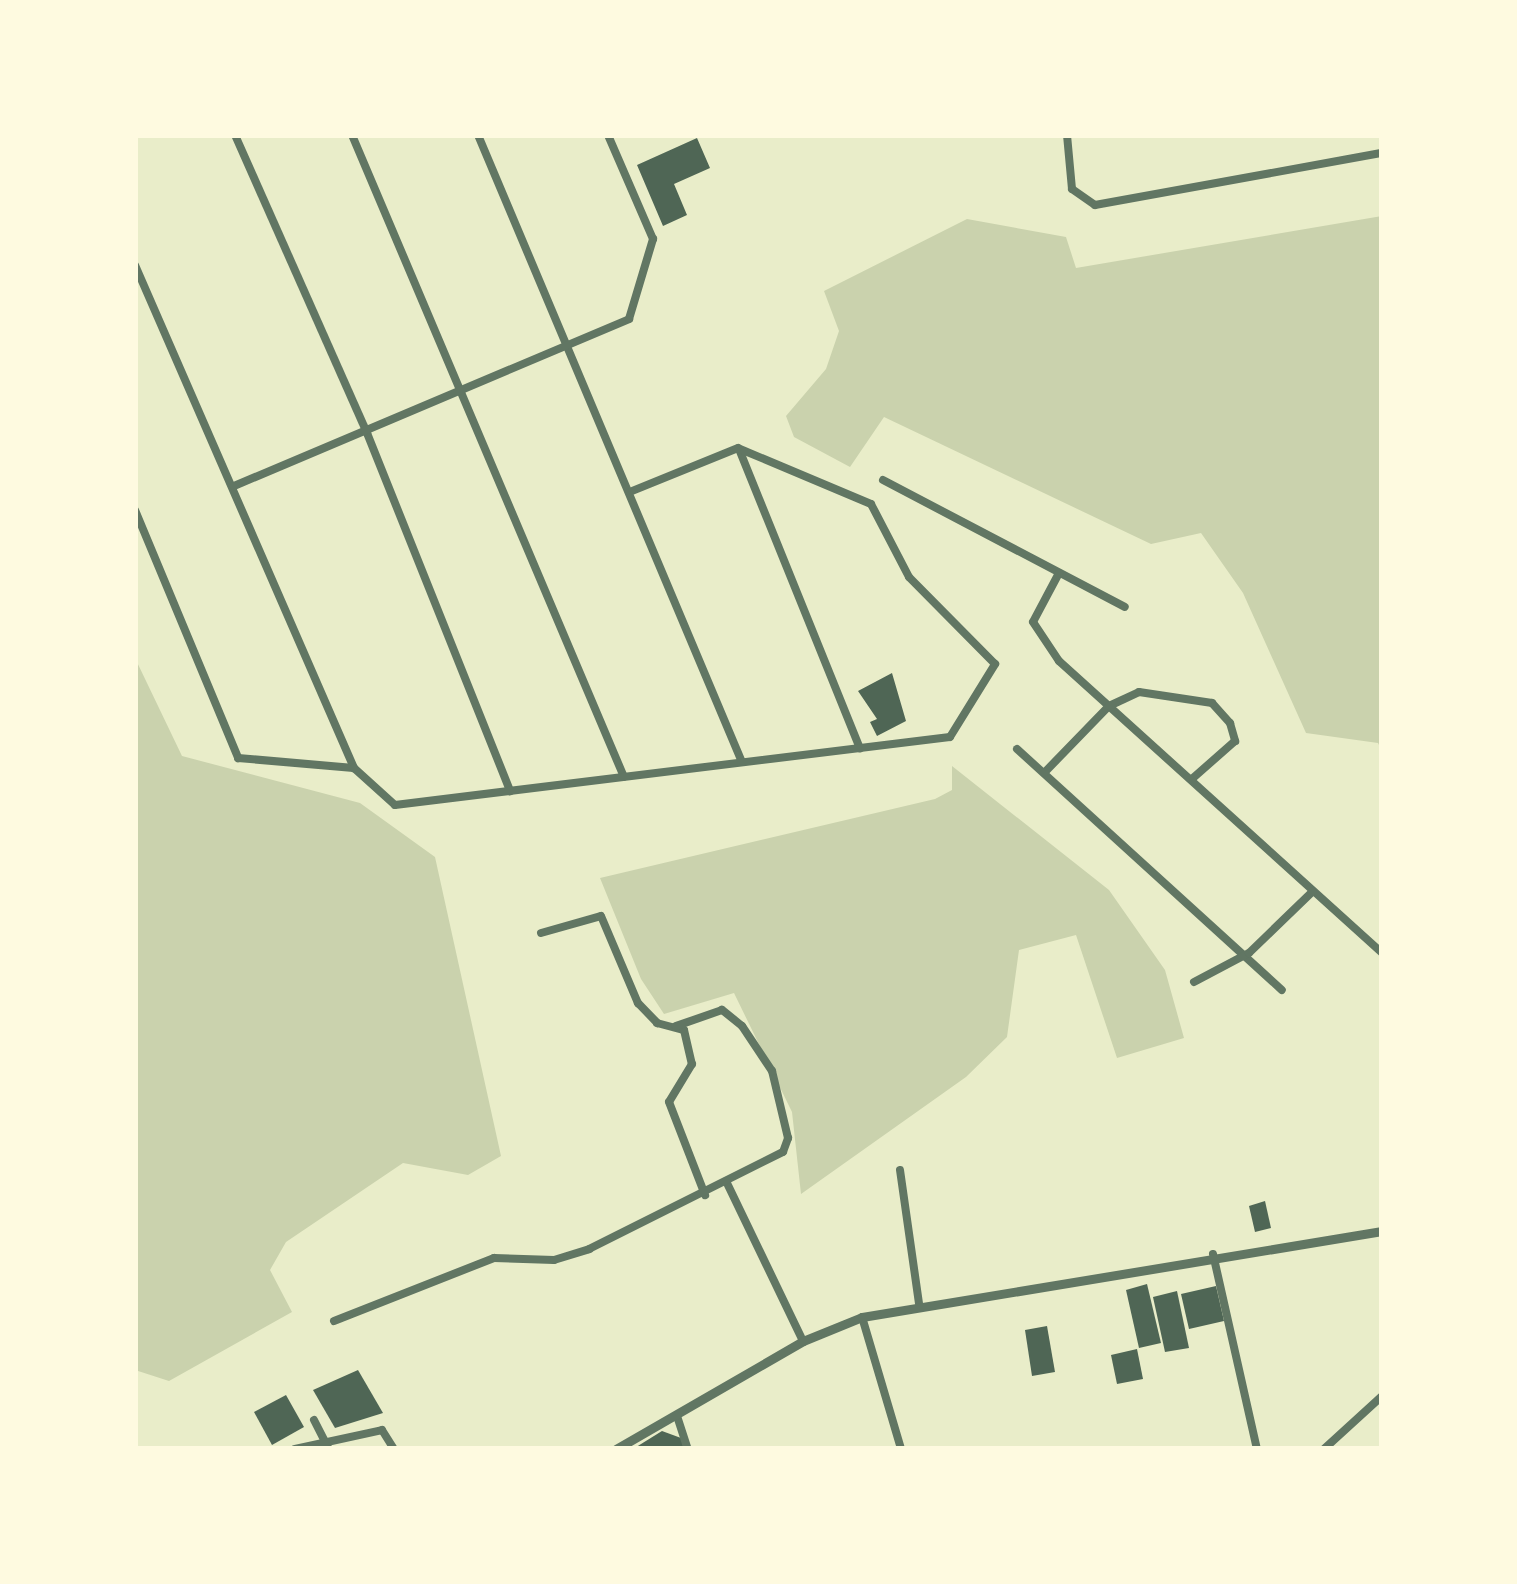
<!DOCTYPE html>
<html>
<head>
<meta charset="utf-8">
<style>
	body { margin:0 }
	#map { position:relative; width:1517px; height:1584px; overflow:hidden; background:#e9edc9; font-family:"Asap Condensed",sans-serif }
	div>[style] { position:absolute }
	.green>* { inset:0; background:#cad2ad }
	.building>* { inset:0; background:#4f6655 }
	.minor>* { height:8px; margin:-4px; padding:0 4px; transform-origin:4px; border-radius:4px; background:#617663 }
	.tertiary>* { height:9px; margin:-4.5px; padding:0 4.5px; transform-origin:4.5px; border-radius:4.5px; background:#617663 }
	span { translate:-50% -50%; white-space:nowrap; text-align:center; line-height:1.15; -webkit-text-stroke:12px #fefae0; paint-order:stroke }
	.frame { position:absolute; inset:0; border:138px solid #fefae0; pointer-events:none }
</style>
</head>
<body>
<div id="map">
	<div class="green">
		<i style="clip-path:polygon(1382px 216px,1382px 751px,1378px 743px,1306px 733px,1243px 593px,1201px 533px,1151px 544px,884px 417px,850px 467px,794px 437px,786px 416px,826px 369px,839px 331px,824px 291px,967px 219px,1066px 237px,1076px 268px)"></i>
		<i style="clip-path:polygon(135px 658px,182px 756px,360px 803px,435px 857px,501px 1156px,468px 1175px,403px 1163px,286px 1242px,270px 1270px,292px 1312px,169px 1381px,135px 1370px)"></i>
		<i style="clip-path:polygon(952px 766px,1109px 890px,1165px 970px,1184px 1038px,1117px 1058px,1076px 935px,1019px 950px,1007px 1037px,966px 1077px,801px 1194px,792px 1112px,734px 993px,664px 1014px,641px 979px,600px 878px,935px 799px,952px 790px)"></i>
	</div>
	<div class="building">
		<i style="clip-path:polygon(697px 138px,710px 168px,674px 184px,687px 215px,663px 226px,637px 165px)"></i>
		<i style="clip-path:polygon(892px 673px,906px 721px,877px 736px,870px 722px,877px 719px,858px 691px)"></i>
		<i style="clip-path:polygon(1265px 1201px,1271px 1228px,1255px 1232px,1249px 1206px)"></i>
		<i style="clip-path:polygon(1147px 1284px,1161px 1343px,1139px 1348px,1126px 1290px)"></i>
		<i style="clip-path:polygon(1216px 1286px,1224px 1321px,1189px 1329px,1181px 1294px)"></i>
		<i style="clip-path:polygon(1177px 1291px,1189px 1348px,1165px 1352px,1153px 1297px)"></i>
		<i style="clip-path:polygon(1047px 1326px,1055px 1372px,1032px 1376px,1025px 1330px)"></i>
		<i style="clip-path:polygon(1137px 1349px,1143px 1379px,1117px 1384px,1111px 1355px)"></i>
		<i style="clip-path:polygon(358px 1370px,383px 1413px,335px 1428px,313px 1390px)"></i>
		<i style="clip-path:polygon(286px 1395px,304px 1427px,272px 1445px,254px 1412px)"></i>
		<i style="clip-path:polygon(662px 1431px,681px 1438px,684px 1449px,633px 1449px)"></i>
	</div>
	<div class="minor">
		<i style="left:235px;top:135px;width:326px;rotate:66.1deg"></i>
		<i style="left:367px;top:433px;width:386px;rotate:68.2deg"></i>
		<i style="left:352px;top:135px;width:697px;rotate:67.04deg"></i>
		<i style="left:478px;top:135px;width:680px;rotate:67.17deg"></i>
		<i style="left:1067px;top:135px;width:54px;rotate:84.7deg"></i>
		<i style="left:1072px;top:189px;width:28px;rotate:35deg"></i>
		<i style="left:1095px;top:205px;width:292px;rotate:-10.3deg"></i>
		<i style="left:135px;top:265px;width:549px;rotate:66.47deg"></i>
		<i style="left:739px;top:449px;width:323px;rotate:68deg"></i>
		<i style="left:883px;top:480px;width:273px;rotate:27.7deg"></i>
		<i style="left:234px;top:486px;width:429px;rotate:-22.9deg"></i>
		<i style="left:629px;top:319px;width:84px;rotate:-73.3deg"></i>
		<i style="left:653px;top:239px;width:113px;rotate:-113.4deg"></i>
		<i style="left:135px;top:510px;width:269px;rotate:67.4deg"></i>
		<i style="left:238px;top:758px;width:116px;rotate:4.9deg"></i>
		<i style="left:354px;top:768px;width:55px;rotate:42.1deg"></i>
		<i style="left:395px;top:805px;width:559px;rotate:-6.99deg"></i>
		<i style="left:950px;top:737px;width:86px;rotate:-58.3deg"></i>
		<i style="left:995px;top:664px;width:122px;rotate:-134.7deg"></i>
		<i style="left:909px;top:577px;width:82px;rotate:-117.5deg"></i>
		<i style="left:871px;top:504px;width:144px;rotate:-157.2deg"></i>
		<i style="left:738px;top:448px;width:114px;rotate:157.9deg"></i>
		<i style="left:1059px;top:573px;width:55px;rotate:118deg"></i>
		<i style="left:1033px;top:622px;width:47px;rotate:56.3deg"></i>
		<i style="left:1059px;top:661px;width:435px;rotate:42.1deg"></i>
		<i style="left:1017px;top:749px;width:358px;rotate:42.3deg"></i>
		<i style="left:1044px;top:773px;width:93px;rotate:-45.9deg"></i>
		<i style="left:1109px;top:706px;width:33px;rotate:-25deg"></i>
		<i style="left:1139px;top:692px;width:74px;rotate:8.6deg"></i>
		<i style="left:1212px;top:703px;width:27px;rotate:48deg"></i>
		<i style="left:1230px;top:723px;width:19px;rotate:74deg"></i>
		<i style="left:1235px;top:741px;width:56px;rotate:138.6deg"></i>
		<i style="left:541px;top:933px;width:62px;rotate:-15.8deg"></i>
		<i style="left:601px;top:916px;width:95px;rotate:67deg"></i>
		<i style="left:638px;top:1003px;width:28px;rotate:46deg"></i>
		<i style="left:657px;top:1023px;width:28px;rotate:15deg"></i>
		<i style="left:684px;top:1030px;width:35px;rotate:77deg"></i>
		<i style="left:692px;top:1064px;width:44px;rotate:121.2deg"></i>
		<i style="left:669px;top:1102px;width:100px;rotate:68.8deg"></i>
		<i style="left:1194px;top:982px;width:62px;rotate:-27.8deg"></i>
		<i style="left:1249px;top:953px;width:88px;rotate:-44.1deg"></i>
		<i style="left:900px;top:1170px;width:135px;rotate:81.9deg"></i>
		<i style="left:726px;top:1181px;width:178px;rotate:64.3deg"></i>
		<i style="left:1213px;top:1254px;width:200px;rotate:77.3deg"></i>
		<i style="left:862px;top:1317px;width:138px;rotate:73.5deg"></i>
		<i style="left:334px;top:1321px;width:172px;rotate:-21.5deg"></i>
		<i style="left:494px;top:1258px;width:60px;rotate:1.9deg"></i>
		<i style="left:554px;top:1260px;width:37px;rotate:-17deg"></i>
		<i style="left:589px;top:1249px;width:217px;rotate:-26.6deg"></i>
		<i style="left:783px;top:1152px;width:15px;rotate:-70deg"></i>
		<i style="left:788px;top:1138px;width:69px;rotate:-103.4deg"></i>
		<i style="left:772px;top:1071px;width:54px;rotate:-123.7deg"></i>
		<i style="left:742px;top:1026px;width:26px;rotate:-141deg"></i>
		<i style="left:722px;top:1010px;width:49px;rotate:160.8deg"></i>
		<i style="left:677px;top:1416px;width:35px;rotate:72deg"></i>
		<i style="left:314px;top:1420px;width:33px;rotate:63deg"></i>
		<i style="left:295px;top:1449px;width:89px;rotate:-12.3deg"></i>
		<i style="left:382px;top:1430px;width:22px;rotate:58deg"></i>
		<i style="left:1324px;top:1449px;width:79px;rotate:-42.4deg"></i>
	</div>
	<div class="tertiary">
		<i style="left:616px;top:1449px;width:216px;rotate:-30deg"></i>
		<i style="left:803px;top:1341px;width:64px;rotate:-22.1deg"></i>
		<i style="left:862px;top:1317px;width:527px;rotate:-9.39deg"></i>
	</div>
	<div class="frame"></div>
</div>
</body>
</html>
